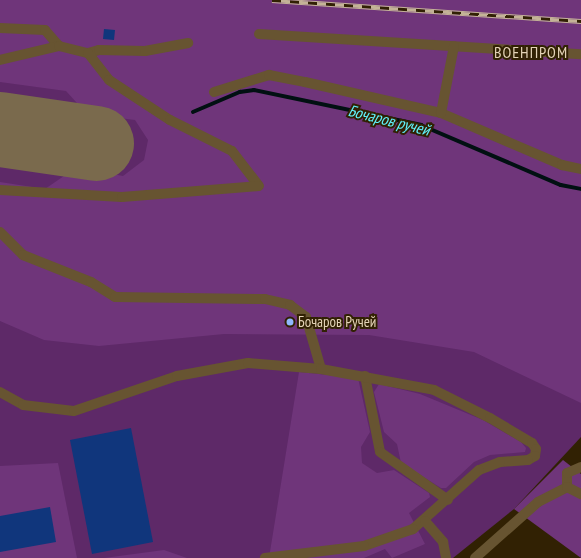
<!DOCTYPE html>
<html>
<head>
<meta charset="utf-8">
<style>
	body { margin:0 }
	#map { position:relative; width:581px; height:558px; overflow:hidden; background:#312103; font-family:"PT Sans Narrow",sans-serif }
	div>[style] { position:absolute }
	.green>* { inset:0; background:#5e2968 }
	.forest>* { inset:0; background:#6f357a }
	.stream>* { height:3.5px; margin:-1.75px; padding:0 1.75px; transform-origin:1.75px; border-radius:1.75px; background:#011012 }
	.runway>* { height:75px; margin:-37.5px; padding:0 37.5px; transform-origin:37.5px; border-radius:37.5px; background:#7a6a4d }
	.building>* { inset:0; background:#10367c }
	.minor>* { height:10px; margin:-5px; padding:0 5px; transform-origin:5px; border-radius:5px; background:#675431 }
	.rail>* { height:4.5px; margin-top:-2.25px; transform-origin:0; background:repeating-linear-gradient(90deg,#312103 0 9px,#c4b397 0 18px); box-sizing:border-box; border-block:1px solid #c4b397 }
	.dots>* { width:11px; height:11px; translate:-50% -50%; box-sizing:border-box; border:2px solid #312103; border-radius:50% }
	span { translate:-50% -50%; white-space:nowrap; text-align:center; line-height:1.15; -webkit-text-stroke:4px #312103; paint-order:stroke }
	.poi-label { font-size:15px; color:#e4d3b7 }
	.left { translate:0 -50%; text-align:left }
	.neighbourhood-label { font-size:16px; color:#e4d3b7; letter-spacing:1px }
	.water-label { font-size:16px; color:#60f3fd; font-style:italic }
</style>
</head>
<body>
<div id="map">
	<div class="green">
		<i style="clip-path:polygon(0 19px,581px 206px,581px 437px,514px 509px,453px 558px,0 558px)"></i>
	</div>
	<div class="forest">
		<i style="clip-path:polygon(0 0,581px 0,581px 403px,474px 352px,369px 335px,224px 334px,99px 346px,44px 340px,0 321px,0 182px,45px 189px,77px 167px,123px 176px,144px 160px,148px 140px,135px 120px,87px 114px,66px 91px,0 82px)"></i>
		<i style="clip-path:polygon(299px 372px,358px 378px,370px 432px,361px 447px,362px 463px,377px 473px,394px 470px,429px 493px,430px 497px,409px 513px,425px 544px,392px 558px,385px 549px,364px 558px,269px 558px)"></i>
		<i style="clip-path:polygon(379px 384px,420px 394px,483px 420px,521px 442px,526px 448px,525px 452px,490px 455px,474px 462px,446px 488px,441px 488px,401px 463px,397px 444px,384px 432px,374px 392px)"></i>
		<i style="clip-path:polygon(563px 460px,581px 474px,581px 558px,514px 509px)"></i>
		<i style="clip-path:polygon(58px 463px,77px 558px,0 558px,0 466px)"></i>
		<i style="clip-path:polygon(164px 550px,187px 558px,104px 558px)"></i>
	</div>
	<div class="stream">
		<i style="left:193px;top:112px;width:51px;rotate:-23.1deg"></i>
		<i style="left:240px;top:92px;width:14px;rotate:-8deg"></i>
		<i style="left:254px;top:90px;width:171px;rotate:11.8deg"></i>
		<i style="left:421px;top:125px;width:152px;rotate:23.2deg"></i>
		<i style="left:561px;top:185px;width:20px;rotate:11deg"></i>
	</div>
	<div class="runway">
		<i style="left:0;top:129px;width:97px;rotate:8.3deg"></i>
	</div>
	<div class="building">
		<i style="clip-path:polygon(104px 29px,115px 30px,114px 40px,103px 39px)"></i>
		<i style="clip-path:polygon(131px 428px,153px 542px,92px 554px,70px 440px)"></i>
		<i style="clip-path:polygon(50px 507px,56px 542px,0 552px,0 516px)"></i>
	</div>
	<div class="minor">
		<i style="left:0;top:28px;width:45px;rotate:2.5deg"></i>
		<i style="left:45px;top:30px;width:21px;rotate:49deg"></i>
		<i style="left:259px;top:34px;width:323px;rotate:3.6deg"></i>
		<i style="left:88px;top:53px;width:11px;rotate:-15deg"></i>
		<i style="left:99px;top:50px;width:46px;rotate:1.2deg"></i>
		<i style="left:145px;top:51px;width:44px;rotate:-10.5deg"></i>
		<i style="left:0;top:60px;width:61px;rotate:-13.3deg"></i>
		<i style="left:59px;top:46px;width:30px;rotate:14deg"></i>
		<i style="left:88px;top:53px;width:34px;rotate:52deg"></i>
		<i style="left:109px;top:80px;width:73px;rotate:33.3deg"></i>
		<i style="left:170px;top:120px;width:69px;rotate:26.6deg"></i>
		<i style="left:232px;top:151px;width:44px;rotate:52.4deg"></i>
		<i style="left:214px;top:92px;width:58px;rotate:-17.2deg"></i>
		<i style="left:269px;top:75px;width:37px;rotate:11deg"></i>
		<i style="left:305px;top:82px;width:139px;rotate:12.8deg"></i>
		<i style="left:441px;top:113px;width:132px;rotate:23.3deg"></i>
		<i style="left:562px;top:165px;width:19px;rotate:12deg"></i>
		<i style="left:441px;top:113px;width:68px;rotate:-79deg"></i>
		<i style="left:0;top:190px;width:122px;rotate:3.3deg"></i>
		<i style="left:122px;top:197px;width:137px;rotate:-4.6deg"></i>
		<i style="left:0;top:232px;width:33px;rotate:45deg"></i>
		<i style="left:23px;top:255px;width:73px;rotate:21.7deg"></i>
		<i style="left:91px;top:282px;width:28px;rotate:32deg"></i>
		<i style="left:115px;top:297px;width:150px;rotate:0.8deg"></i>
		<i style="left:265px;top:299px;width:26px;rotate:13deg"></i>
		<i style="left:290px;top:305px;width:20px;rotate:37deg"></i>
		<i style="left:306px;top:317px;width:54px;rotate:73.9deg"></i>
		<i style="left:365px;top:376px;width:77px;rotate:78.8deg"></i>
		<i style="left:380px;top:452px;width:83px;rotate:35.2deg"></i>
		<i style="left:0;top:392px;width:26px;rotate:29deg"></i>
		<i style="left:23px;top:405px;width:51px;rotate:6.7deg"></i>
		<i style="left:74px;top:411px;width:109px;rotate:-18.8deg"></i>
		<i style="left:177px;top:376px;width:72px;rotate:-10.4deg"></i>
		<i style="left:248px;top:363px;width:73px;rotate:4.7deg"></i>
		<i style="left:321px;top:369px;width:115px;rotate:10.5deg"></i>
		<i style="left:434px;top:390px;width:63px;rotate:26.6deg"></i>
		<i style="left:490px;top:418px;width:49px;rotate:30.8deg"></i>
		<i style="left:532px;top:443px;width:7px;rotate:56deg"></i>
		<i style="left:536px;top:449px;width:7px;rotate:98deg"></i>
		<i style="left:535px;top:456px;width:8px;rotate:150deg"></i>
		<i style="left:528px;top:460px;width:28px;rotate:176deg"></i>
		<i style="left:500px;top:462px;width:22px;rotate:159deg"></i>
		<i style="left:479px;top:470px;width:89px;rotate:138.2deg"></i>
		<i style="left:413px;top:529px;width:52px;rotate:160.9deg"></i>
		<i style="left:364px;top:546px;width:100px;rotate:173.1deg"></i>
		<i style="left:567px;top:487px;width:14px;rotate:-90deg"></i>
		<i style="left:567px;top:473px;width:15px;rotate:-23deg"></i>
		<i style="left:425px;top:521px;width:28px;rotate:49deg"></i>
		<i style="left:443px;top:542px;width:16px;rotate:79deg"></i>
		<i style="left:475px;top:558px;width:84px;rotate:-41.6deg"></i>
		<i style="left:538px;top:502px;width:33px;rotate:-27deg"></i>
		<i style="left:567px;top:487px;width:16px;rotate:27deg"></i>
	</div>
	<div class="rail">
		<i style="left:272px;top:0;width:310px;rotate:3.9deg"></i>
	</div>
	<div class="dots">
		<i style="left:290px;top:322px;background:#90b8fd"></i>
	</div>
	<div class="poi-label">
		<span class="left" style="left:298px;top:322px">Бочаров Ручей</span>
	</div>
	<div class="neighbourhood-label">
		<span style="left:531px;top:52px">ВОЕНПРОМ</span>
	</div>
	<div class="water-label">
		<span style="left:389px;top:120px;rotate:14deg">Бочаров ручей</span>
	</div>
</div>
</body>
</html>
